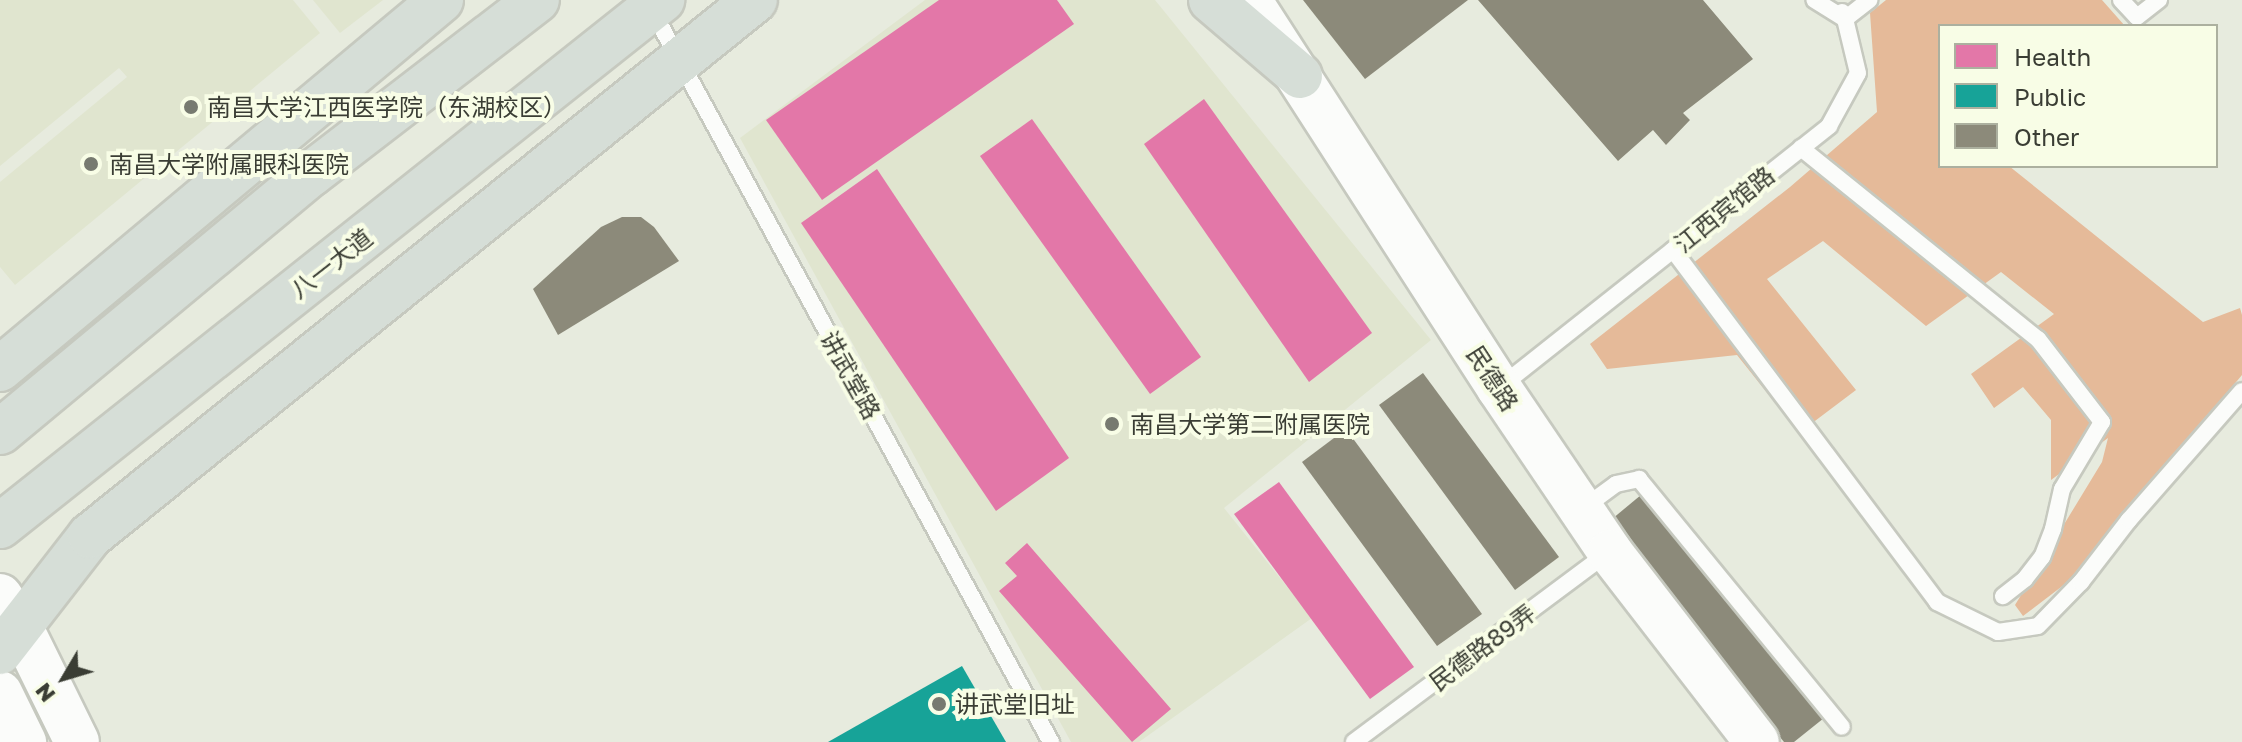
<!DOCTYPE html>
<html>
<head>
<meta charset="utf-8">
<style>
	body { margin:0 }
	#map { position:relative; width:2242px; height:742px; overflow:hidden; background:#e7ebde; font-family:"Golos Text","Noto Sans SC",sans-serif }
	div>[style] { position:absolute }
	.built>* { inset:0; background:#e0e5cf }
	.forest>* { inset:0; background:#e5ba99 }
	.health>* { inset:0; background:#e377a8 }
	.public>* { inset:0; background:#17a398 }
	.building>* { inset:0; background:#8c8a7a }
	.roads { filter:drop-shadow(2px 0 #c6c9bf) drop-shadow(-2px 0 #c6c9bf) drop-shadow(0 2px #c6c9bf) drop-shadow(0 -2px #c6c9bf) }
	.service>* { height:16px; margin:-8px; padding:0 8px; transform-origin:8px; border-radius:8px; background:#fbfcfa }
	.secondary>* { height:44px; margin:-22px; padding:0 22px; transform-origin:22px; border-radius:22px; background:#fbfcfa }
	.trunk>* { height:44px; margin:-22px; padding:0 22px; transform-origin:22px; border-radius:22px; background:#d6ded7 }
	.dots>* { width:22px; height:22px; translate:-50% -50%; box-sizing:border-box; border:4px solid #f8fde6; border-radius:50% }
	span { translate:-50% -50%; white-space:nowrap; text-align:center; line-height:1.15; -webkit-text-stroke:8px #f8fde6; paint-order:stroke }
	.poi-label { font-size:24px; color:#3a3d34 }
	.left { translate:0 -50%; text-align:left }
	.street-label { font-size:24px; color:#3a3d34 }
	.legend { position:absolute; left:1938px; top:24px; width:280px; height:144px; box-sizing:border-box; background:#f8fde6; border:2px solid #acb09f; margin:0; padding:10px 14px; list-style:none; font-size:24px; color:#3a3d34 }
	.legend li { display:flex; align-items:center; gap:16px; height:40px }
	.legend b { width:40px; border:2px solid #acb09f }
	.north { position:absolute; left:24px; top:638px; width:80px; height:80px; -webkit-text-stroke:6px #f8fde6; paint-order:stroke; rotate:232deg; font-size:22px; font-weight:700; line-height:32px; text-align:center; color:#3a3d34 }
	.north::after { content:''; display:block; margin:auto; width:28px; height:36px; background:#3a3d34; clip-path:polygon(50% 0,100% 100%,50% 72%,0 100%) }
</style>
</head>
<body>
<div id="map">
	<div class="built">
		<i style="clip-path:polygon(0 0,293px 0,320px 33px,15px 285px,0 267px,0 182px,127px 77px,119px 68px,0 166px)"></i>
		<i style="clip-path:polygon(313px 0,383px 0,340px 33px)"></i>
		<i style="clip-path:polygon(925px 0,1155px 0,1431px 340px,1224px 508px,1312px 618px,1139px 742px,1071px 742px,740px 138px)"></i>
	</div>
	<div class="forest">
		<i style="clip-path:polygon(1886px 0,2102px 0,2125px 26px,1940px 26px,1940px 166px,2009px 166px,2203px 322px,2240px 308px,2242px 315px,2242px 375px,2069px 581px,2023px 616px,2015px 605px,2102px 462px,2108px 438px,2051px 480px,2051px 420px,2023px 387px,1994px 408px,1971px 374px,2054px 314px,2001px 272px,1926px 326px,1823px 241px,1767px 279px,1856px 390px,1799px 433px,1737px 355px,1607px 369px,1590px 344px,1790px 187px,1877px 112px,1870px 13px)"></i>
	</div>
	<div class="health">
		<i style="clip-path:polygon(939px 0,1057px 0,1074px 24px,822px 200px,766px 120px)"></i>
		<i style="clip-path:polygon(1204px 99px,1372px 333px,1309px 382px,1144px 144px)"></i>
		<i style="clip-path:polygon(1032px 119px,1201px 357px,1150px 394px,980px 156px)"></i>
		<i style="clip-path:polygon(877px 169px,1069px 458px,996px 511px,801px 223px)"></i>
		<i style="clip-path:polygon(1279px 482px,1414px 667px,1370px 699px,1234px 514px)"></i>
		<i style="clip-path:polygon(1027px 543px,1171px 709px,1132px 742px,999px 591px,1017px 576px,1005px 563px)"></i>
	</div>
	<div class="public">
		<i style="clip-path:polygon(962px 666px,1006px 742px,828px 742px)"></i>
	</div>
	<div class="building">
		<i style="clip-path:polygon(1303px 0,1468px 0,1365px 79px)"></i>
		<i style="clip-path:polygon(1478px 0,1703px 0,1753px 59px,1683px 113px,1690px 120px,1666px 145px,1653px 130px,1618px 161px)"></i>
		<i style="clip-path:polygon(622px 217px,641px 217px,654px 227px,679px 261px,558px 335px,533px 289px,601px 227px)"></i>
		<i style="clip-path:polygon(1423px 373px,1559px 557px,1515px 590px,1379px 405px)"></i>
		<i style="clip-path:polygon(1346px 429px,1482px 614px,1437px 646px,1302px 462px)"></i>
		<i style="clip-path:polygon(1647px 490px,1829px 714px,1794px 742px,1784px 742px,1606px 524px)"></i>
	</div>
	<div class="roads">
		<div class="service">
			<i style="left:2121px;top:0;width:23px;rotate:47deg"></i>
			<i style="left:2137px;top:17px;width:28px;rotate:-38deg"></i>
			<i style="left:652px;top:10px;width:834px;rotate:61.41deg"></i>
			<i style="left:1842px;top:12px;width:8px;rotate:67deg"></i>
			<i style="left:1845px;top:19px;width:31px;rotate:-38deg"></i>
			<i style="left:1801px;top:148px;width:304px;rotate:38.9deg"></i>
			<i style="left:2038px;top:339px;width:105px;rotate:52.4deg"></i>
			<i style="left:2102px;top:422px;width:78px;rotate:120.8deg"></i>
			<i style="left:2062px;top:489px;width:41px;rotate:102.7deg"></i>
			<i style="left:2053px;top:529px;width:30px;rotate:111deg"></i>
			<i style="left:2042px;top:557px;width:28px;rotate:128deg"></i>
			<i style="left:2025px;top:579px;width:28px;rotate:142deg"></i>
			<i style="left:1673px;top:250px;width:440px;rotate:53.1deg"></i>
			<i style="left:1937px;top:602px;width:68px;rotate:26.2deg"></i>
			<i style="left:1998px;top:632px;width:40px;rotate:-8.5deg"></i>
			<i style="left:2038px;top:626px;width:62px;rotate:-45.7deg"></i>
			<i style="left:2081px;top:582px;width:78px;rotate:-52.3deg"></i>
			<i style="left:2129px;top:520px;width:171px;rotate:-48.8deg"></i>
			<i style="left:1500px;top:387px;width:420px;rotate:-38.4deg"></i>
			<i style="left:1829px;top:126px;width:60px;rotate:-61.3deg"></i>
			<i style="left:1858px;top:73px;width:56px;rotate:-103.5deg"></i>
			<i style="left:1845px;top:19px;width:36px;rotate:-148deg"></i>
			<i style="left:1582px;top:509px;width:42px;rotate:-36.3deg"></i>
			<i style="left:1616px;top:484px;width:24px;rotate:-12deg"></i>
			<i style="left:1639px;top:479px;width:320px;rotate:50.7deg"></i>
			<i style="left:1354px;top:742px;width:317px;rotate:-36.7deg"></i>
		</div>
		<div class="secondary">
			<i style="left:1249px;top:0;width:462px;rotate:57.2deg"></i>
			<i style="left:1499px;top:388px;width:198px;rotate:55.9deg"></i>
			<i style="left:1610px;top:552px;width:240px;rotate:52.3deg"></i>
			<i style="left:0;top:596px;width:34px;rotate:56deg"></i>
			<i style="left:19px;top:624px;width:131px;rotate:63.8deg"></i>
			<i style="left:0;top:693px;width:55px;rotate:63.9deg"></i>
		</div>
		<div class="trunk">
			<i style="left:1211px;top:0;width:117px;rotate:40.5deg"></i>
			<i style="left:0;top:369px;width:575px;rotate:-39.92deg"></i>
			<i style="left:0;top:432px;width:404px;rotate:-39.7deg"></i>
			<i style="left:311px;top:174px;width:285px;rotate:-37.6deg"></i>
			<i style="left:0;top:526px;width:846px;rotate:-38.47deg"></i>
			<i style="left:0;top:652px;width:147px;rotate:-52.2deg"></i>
			<i style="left:90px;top:536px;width:854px;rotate:-38.87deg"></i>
		</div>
	</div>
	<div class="dots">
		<i style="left:191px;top:107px;background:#777a70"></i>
		<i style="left:91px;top:164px;background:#777a70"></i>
		<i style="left:1112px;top:424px;background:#777a70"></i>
		<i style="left:939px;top:704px;background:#777a70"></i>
	</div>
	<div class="poi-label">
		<span class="left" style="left:207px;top:107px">南昌大学江西医学院（东湖校区）</span>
		<span class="left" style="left:109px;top:164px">南昌大学附属眼科医院</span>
		<span class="left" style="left:1130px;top:424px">南昌大学第二附属医院</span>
		<span class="left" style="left:955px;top:704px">讲武堂旧址</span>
	</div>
	<div class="street-label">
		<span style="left:1724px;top:209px;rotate:-39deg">江西宾馆路</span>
		<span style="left:331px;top:263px;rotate:-38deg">八一大道</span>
		<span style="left:851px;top:375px;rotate:61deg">讲武堂路</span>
		<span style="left:1493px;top:378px;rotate:57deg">民德路</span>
		<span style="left:1482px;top:647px;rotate:-37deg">民德路89弄</span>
	</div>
	<ul class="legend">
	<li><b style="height:22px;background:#e377a8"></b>Health</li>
	<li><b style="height:22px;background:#17a398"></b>Public</li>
	<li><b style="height:22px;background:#8c8a7a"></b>Other</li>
	</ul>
	<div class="north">N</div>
</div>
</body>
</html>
